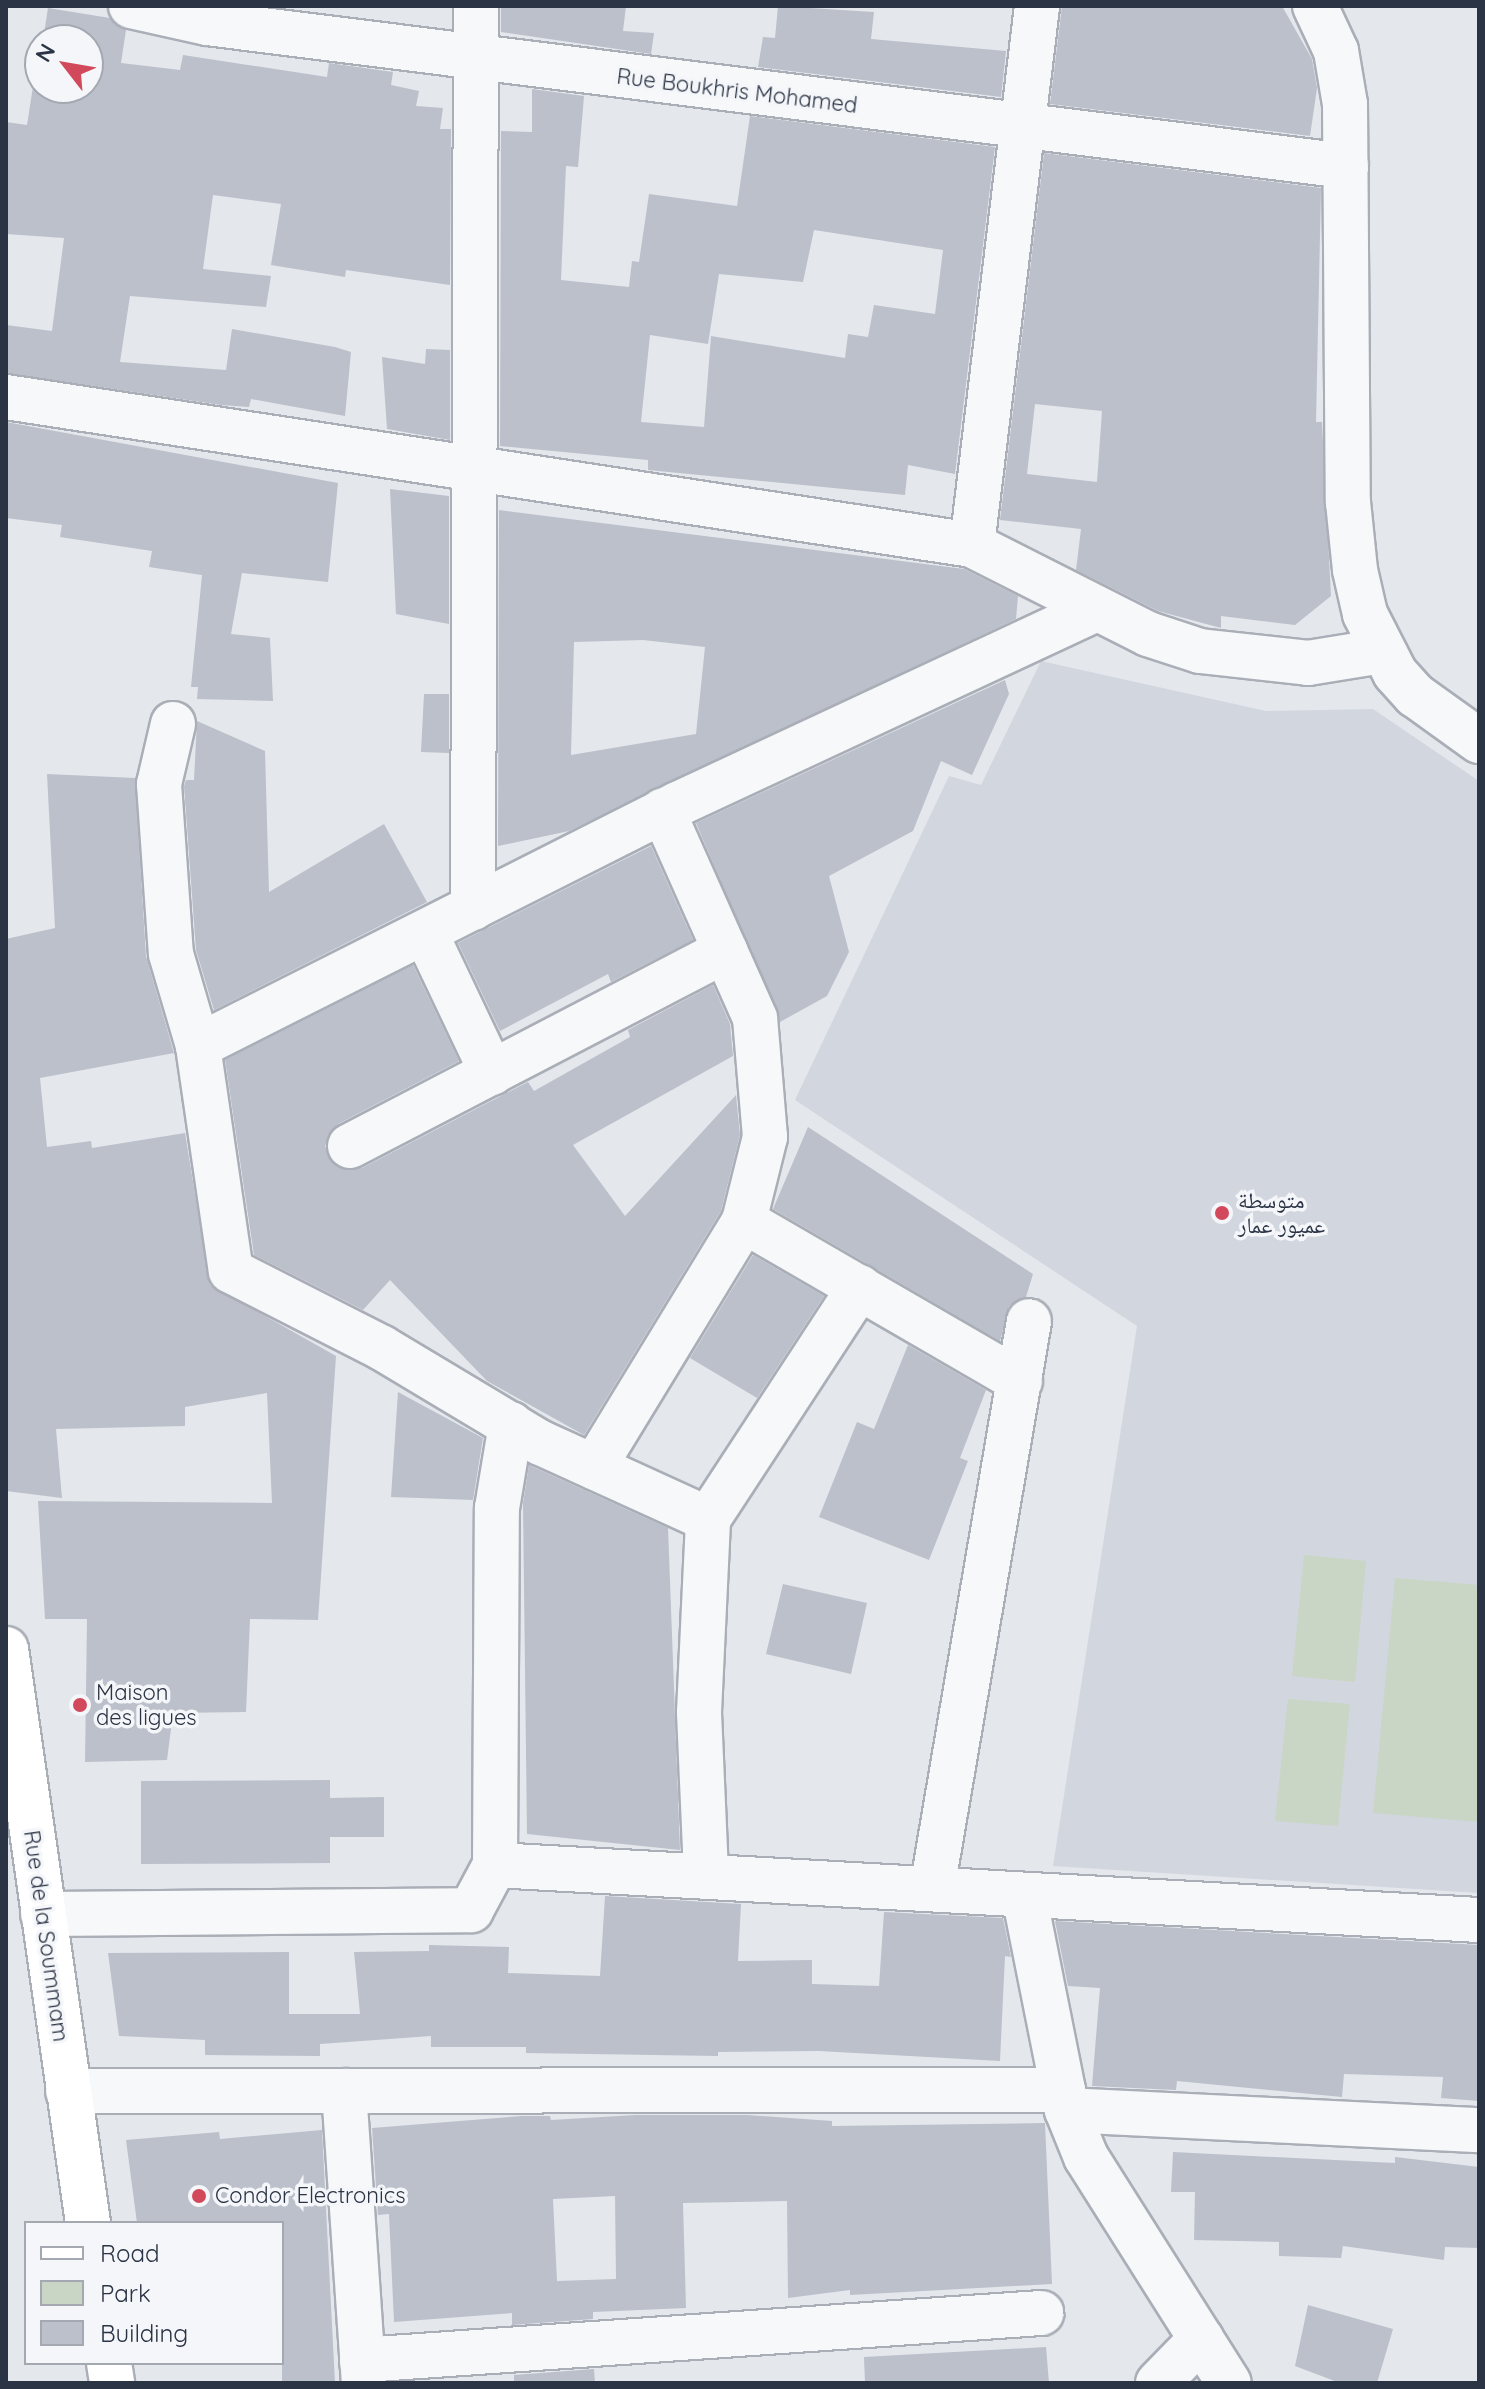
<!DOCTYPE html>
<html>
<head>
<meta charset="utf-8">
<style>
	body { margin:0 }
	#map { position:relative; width:1485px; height:2389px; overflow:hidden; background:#e4e7ec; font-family:Quicksand,"Noto Naskh Arabic",sans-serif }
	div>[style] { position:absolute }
	.built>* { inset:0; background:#d2d6de }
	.green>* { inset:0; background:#c9d6c5 }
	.building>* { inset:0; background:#bbc0ca }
	.roads { filter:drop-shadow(2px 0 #a9aeb7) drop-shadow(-2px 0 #a9aeb7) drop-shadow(0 2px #a9aeb7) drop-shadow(0 -2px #a9aeb7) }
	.minor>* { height:44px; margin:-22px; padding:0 22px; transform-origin:22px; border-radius:22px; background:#f7f8fa }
	.major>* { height:44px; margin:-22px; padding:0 22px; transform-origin:22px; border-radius:22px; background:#fff }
	.dots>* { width:22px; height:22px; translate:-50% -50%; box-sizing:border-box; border:4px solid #f4f6f9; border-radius:50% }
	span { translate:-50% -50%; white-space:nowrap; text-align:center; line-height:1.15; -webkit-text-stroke:7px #f4f6f9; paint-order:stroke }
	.street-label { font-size:22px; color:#2b3445 }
	.poi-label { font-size:22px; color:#2b3445 }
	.left { translate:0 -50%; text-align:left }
	.frame { position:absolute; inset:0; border:8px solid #2b3445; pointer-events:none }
	.legend { position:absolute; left:24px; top:2221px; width:260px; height:144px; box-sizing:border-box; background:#f4f6f9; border:2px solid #a4a8b1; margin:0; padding:10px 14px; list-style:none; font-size:24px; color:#2b3445 }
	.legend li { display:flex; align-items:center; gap:16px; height:40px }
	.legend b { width:40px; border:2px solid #a4a8b1 }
	.north { position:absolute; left:24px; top:24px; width:80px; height:80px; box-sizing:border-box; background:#f4f6f9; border:2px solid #a4a8b1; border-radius:50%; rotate:301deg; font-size:22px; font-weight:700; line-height:32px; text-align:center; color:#2b3445 }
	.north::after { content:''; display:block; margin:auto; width:28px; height:36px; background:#d1495b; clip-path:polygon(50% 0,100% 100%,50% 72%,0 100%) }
</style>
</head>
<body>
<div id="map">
	<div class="built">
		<i style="clip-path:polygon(1041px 661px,1266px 711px,1373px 709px,1479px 781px,1479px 1893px,1053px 1866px,1137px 1326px,795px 1100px,949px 776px,981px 785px)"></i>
	</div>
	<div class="green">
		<i style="clip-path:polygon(1304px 1555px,1366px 1561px,1355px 1682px,1292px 1676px)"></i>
		<i style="clip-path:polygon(1395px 1578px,1479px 1585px,1479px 1822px,1373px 1813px)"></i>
		<i style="clip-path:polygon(1288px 1699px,1350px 1704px,1338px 1826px,1275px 1821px)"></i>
	</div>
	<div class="building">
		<i style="clip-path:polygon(501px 6px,626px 6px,623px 31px,654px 33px,651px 54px,501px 32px)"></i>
		<i style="clip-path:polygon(778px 6px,874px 12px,871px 39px,1006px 51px,1001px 97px,758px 67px,763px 37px,775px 38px)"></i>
		<i style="clip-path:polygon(1062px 6px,1282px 6px,1312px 59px,1317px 88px,1310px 136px,1050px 104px)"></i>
		<i style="clip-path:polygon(48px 8px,110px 18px,126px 30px,121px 63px,180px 70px,183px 55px,327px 77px,329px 63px,393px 72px,391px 85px,419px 91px,416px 106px,443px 108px,440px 129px,451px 129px,450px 285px,346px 270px,345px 277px,271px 265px,281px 204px,213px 195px,203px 269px,271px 276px,266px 307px,130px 296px,120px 362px,226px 370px,232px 329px,335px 347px,351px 352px,345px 416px,251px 399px,249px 407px,221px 405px,6px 373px,6px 325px,52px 331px,64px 238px,6px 234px,6px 122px,27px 125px,39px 48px,40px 88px,88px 88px,88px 40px,43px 40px)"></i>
		<i style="clip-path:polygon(evenodd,532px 89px,584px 96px,578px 167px,566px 166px,561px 280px,629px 287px,632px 261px,639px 262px,649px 194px,737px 206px,750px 116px,995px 147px,955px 474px,908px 465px,905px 495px,648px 470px,648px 460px,500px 446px,501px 131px,532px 132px,532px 89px,814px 230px,943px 250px,935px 314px,874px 305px,868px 337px,848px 334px,845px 358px,711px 336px,704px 427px,641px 422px,650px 335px,708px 344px,719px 274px,803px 282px,814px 230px)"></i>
		<i style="clip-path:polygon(evenodd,1044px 153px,1321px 188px,1316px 422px,1322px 422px,1331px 596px,1295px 625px,1221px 616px,1221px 628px,1158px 611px,1076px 570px,1081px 529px,1000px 520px,1044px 153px,1035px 404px,1102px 411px,1097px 482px,1027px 474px,1035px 404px)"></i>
		<i style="clip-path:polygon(426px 349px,450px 350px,450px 440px,387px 429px,382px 357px,425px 364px)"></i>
		<i style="clip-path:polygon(6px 422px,338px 483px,328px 582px,242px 573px,231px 634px,270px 638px,273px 701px,197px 699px,198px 687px,191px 687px,202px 575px,149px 567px,152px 551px,60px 537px,62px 525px,6px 518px)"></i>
		<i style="clip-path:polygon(390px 489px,449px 496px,449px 624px,396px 614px)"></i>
		<i style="clip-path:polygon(evenodd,499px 510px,964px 569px,1018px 596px,1016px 619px,569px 831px,498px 846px,499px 510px,643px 640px,705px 647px,696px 734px,571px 755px,574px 642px,643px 640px)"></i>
		<i style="clip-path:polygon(1005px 680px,1009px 694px,972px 775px,941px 761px,913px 831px,829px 876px,849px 952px,827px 996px,780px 1022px,696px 823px)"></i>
		<i style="clip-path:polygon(424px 694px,449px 694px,449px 753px,421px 752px)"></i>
		<i style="clip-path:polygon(197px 721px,265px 751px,269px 892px,384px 824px,427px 902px,214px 1010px,196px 950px,184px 786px,186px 780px,194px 780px)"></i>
		<i style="clip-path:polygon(47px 774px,135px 778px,146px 956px,174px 1053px,40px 1078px,47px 1147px,91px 1141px,92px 1148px,185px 1133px,210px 1285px,336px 1356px,318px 1620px,250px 1619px,246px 1712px,173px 1713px,167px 1760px,85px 1762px,87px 1619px,45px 1619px,38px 1501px,272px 1503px,267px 1393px,185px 1407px,185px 1426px,56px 1429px,62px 1498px,6px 1491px,6px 939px,55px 928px)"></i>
		<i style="clip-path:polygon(651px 846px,693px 940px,611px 982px,608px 974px,500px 1031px,458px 943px)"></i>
		<i style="clip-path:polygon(413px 965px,459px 1061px,338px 1124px,325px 1146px,337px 1167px,362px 1168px,528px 1082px,534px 1091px,630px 1037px,628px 1030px,713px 985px,730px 1024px,733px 1056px,573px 1145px,625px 1216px,736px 1095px,740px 1135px,721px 1211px,584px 1435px,487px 1381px,390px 1280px,363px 1310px,254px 1255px,225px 1060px)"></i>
		<i style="clip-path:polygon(808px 1127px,1033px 1274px,1026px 1297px,1009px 1306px,1000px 1341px,773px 1209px)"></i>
		<i style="clip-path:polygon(753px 1255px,824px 1296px,757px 1398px,690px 1358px)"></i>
		<i style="clip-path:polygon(908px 1345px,986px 1390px,960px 1458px,968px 1461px,929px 1560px,819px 1517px,857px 1422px,874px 1429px)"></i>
		<i style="clip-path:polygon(398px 1392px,483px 1438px,473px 1500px,391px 1497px)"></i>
		<i style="clip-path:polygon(529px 1465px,668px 1528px,680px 1850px,527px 1834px,523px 1503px)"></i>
		<i style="clip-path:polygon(783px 1584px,867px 1603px,851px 1674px,766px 1654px)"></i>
		<i style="clip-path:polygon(330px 1780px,330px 1798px,384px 1797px,384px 1837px,330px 1837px,330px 1863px,141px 1864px,141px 1781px)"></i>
		<i style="clip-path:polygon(605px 1896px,741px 1904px,738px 1961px,812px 1960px,812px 1984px,879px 1986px,884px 1912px,1003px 1918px,1011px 1957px,1005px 1956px,1000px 2061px,819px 2051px,718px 2052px,718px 2056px,526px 2053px,526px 2047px,431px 2047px,431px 2036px,320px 2044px,320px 2056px,205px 2055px,205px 2040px,119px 2036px,108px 1953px,289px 1952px,289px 2014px,360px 2014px,354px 1952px,429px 1951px,429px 1945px,509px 1947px,508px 1973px,600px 1976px)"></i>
		<i style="clip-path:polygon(1055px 1921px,1479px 1945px,1479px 2101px,1441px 2098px,1443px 2077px,1344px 2074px,1342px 2097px,1177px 2081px,1176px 2090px,1092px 2086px,1100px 1988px,1068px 1986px)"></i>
		<i style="clip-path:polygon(evenodd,636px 2115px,747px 2115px,832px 2121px,832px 2126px,1045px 2123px,1052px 2284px,850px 2295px,850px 2290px,788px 2298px,787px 2201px,683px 2203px,686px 2308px,593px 2312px,593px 2319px,512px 2325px,512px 2313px,394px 2322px,389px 2214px,378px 2215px,372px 2128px,522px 2116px,550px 2116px,551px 2120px,636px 2115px,615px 2196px,616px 2279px,557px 2281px,553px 2199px,615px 2196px)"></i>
		<i style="clip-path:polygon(322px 2130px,335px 2383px,282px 2383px,282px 2223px,137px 2223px,126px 2140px,219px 2132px,220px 2139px)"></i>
		<i style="clip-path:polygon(1173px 2152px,1395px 2163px,1395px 2157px,1479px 2167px,1479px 2248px,1445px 2247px,1444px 2260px,1343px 2246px,1341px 2258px,1279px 2256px,1279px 2242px,1194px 2240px,1195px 2192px,1171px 2192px)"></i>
		<i style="clip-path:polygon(1308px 2305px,1393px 2329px,1377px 2383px,1340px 2383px,1295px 2366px)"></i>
		<i style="clip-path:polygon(1046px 2347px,1049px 2383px,865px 2383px,864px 2357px)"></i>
		<i style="clip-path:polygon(594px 2369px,595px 2383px,514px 2383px,514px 2375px)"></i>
	</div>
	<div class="roads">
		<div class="minor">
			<i style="left:131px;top:6px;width:78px;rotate:12.6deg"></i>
			<i style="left:207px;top:23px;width:1148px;rotate:7.16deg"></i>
			<i style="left:1315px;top:6px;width:50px;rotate:65deg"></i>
			<i style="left:1336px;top:51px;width:54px;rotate:80.4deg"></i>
			<i style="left:1345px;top:104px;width:398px;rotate:89.6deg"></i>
			<i style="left:1348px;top:502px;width:68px;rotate:84.1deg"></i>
			<i style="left:1355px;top:570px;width:45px;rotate:77.2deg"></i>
			<i style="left:1365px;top:614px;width:66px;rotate:63deg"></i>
			<i style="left:1395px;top:673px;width:30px;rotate:48deg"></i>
			<i style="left:1415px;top:695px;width:79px;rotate:35.7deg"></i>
			<i style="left:6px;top:397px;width:977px;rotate:8.71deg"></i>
			<i style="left:972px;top:545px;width:197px;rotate:26.8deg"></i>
			<i style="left:1148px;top:634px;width:55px;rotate:18.1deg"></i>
			<i style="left:1200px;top:651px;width:109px;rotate:6.3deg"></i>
			<i style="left:1308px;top:663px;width:75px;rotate:-9.2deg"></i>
			<i style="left:972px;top:545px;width:543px;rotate:-83.12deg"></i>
			<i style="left:173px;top:724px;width:62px;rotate:103.1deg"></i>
			<i style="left:159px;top:784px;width:170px;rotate:86deg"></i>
			<i style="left:171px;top:954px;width:96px;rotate:73.6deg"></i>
			<i style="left:198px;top:1046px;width:227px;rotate:81.7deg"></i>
			<i style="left:231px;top:1271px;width:169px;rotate:27deg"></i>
			<i style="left:382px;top:1348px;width:185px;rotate:30.9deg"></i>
			<i style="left:541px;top:1443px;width:183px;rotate:24.5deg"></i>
			<i style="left:473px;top:908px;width:902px;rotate:-89.81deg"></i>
			<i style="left:425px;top:932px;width:156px;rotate:64.6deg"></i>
			<i style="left:198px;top:1046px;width:538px;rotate:-26.76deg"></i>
			<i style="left:678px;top:804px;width:462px;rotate:-25deg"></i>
			<i style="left:350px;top:1146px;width:423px;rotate:-27.5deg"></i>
			<i style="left:744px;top:1221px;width:319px;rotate:30.1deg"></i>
			<i style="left:594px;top:1467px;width:288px;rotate:-58.6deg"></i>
			<i style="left:744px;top:1221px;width:87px;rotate:-76deg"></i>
			<i style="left:765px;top:1137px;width:119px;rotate:-94.8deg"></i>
			<i style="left:755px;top:1018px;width:227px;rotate:-114deg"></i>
			<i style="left:495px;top:1865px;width:986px;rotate:3.2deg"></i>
			<i style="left:706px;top:1873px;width:161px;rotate:-92.5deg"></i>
			<i style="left:699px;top:1712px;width:193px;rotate:-87.3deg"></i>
			<i style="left:708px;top:1519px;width:277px;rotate:-56.8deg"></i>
			<i style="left:932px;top:1889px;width:576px;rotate:-80.31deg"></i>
			<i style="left:1024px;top:1895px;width:219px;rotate:78.7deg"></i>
			<i style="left:1067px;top:2110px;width:51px;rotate:68deg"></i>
			<i style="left:1086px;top:2157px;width:267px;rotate:57.7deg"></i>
			<i style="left:43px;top:1914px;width:428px;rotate:-0.5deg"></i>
			<i style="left:471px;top:1910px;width:51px;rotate:-61.9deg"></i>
			<i style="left:495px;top:1865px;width:357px;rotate:-89.7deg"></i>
			<i style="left:497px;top:1508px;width:85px;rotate:-80.5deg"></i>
			<i style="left:68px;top:2091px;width:995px;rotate:-0.06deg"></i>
			<i style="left:344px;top:2091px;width:293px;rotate:86.1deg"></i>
			<i style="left:1067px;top:2110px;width:412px;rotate:2.8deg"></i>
			<i style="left:362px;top:2360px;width:681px;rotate:-3.96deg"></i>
			<i style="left:1158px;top:2383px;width:62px;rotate:-45.7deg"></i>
		</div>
		<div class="major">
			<i style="left:6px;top:1649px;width:580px;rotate:81.87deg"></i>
			<i style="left:109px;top:2363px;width:20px;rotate:81deg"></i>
		</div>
	</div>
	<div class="dots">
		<i style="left:1222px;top:1213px;background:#d1495b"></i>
		<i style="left:80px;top:1705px;background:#d1495b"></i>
		<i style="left:199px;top:2196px;background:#d1495b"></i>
	</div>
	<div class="street-label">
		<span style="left:737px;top:91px;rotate:7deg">Rue Boukhris Mohamed</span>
		<span style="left:46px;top:1936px;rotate:82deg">Rue de la Soummam</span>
	</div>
	<div class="poi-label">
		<span class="left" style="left:1238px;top:1213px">متوسطة<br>عميور عمار</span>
		<span class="left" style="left:96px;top:1705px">Maison<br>des ligues</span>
		<span class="left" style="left:215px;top:2196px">Condor Electronics</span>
	</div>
	<div class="frame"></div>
	<ul class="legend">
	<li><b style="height:10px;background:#fff"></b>Road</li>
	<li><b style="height:22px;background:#c9d6c5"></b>Park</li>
	<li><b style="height:22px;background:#bbc0ca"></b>Building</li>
	</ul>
	<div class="north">N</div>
</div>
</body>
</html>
